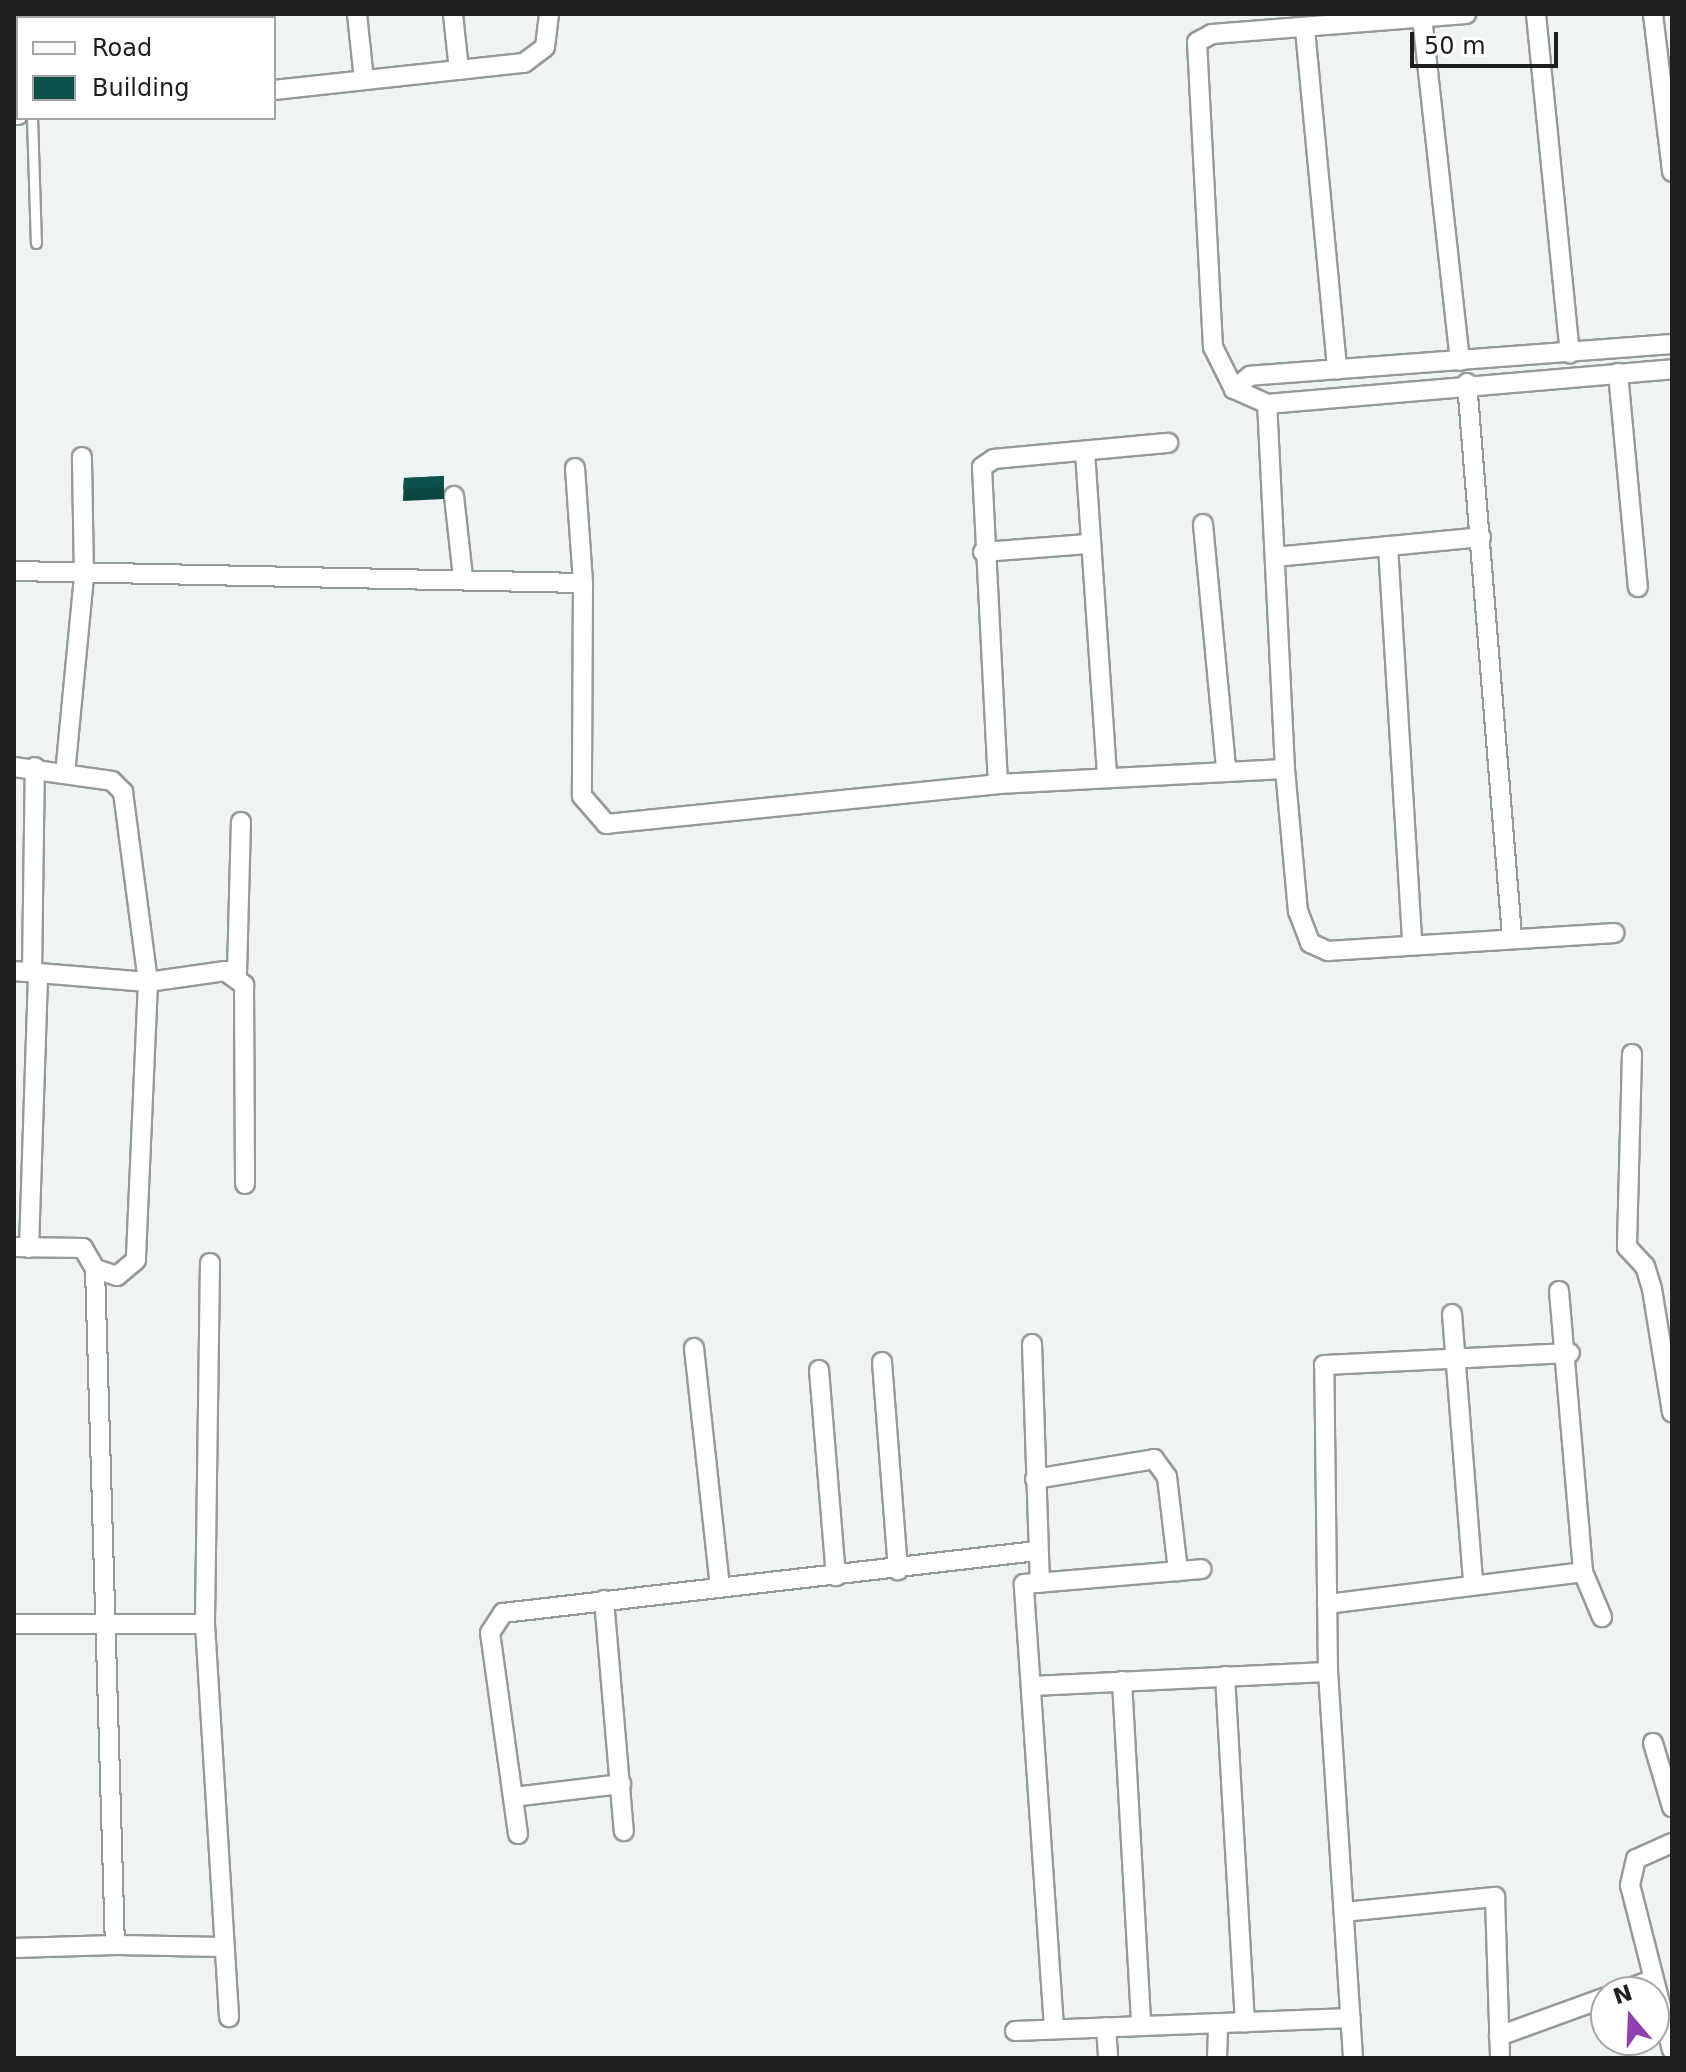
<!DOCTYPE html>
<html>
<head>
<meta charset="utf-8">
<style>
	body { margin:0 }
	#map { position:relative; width:1686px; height:2072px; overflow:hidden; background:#eef4f3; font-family:"DejaVu Sans",sans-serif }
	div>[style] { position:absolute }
	.roads { filter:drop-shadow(2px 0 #959a99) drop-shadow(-2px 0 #959a99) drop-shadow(0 2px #959a99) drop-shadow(0 -2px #959a99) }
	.lane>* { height:9px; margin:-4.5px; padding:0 4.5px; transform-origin:4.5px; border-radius:4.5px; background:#fff }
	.street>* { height:18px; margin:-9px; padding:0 9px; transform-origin:9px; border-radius:9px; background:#fff }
	.wall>* { inset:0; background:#0b4740 }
	.building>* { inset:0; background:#0d524a }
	span { translate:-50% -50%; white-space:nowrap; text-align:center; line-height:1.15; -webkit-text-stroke:8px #fff; paint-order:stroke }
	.frame { position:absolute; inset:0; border:16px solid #1d1f1f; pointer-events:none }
	.legend { position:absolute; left:16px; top:16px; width:260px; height:104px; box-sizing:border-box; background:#fff; border:2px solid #a5a5a5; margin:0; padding:10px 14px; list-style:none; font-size:24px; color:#1d1f1f }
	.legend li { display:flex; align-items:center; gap:16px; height:40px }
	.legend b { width:40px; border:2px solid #a5a5a5 }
	.north { position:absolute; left:1590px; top:1976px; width:80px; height:80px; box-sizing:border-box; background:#fff; border:2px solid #a5a5a5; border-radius:50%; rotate:341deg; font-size:22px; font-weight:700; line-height:32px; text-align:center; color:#1d1f1f }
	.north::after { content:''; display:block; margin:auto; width:28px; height:36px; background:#9140b0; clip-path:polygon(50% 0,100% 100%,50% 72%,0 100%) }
	.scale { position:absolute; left:1410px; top:32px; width:148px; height:36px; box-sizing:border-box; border:4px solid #1d1f1f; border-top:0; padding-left:10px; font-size:24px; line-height:28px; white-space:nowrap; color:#1d1f1f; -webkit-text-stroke:6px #fff; paint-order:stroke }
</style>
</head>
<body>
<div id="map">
	<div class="roads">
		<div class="lane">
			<i style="left:32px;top:118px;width:125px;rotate:88.2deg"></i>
		</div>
		<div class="street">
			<i style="left:30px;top:14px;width:4px;rotate:90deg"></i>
			<i style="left:133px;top:14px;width:4px;rotate:90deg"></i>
			<i style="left:243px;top:14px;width:4px;rotate:76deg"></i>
			<i style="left:357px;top:14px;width:66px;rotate:83.9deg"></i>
			<i style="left:453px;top:14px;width:56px;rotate:83.9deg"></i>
			<i style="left:1536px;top:14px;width:341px;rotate:84.3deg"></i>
			<i style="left:1653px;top:14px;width:159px;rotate:83.1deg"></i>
			<i style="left:1422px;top:17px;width:346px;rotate:83.7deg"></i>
			<i style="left:1305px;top:29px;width:342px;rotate:84.6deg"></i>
			<i style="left:274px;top:90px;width:251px;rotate:-6.2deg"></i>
			<i style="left:524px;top:63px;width:26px;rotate:-37deg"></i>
			<i style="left:545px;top:47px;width:33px;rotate:-83deg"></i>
			<i style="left:14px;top:115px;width:4px"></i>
			<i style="left:1672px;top:344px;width:423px;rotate:175.7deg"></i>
			<i style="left:1250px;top:376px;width:21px;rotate:141deg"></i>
			<i style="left:1234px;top:389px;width:36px;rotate:24deg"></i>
			<i style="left:1267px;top:404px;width:407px;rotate:-4.9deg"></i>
			<i style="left:1618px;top:373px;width:215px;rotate:84.7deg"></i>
			<i style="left:1467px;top:383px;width:555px;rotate:85.35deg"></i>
			<i style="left:1234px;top:389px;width:47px;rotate:-116.6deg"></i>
			<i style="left:1213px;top:347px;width:305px;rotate:-93deg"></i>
			<i style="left:1197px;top:42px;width:17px;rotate:-28deg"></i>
			<i style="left:1212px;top:34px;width:255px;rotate:-4.5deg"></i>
			<i style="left:1085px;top:452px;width:326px;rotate:86.1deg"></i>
			<i style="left:575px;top:468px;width:115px;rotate:86deg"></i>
			<i style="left:454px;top:496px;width:82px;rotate:83.7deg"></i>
			<i style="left:1203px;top:524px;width:246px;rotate:84.6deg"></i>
			<i style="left:1388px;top:546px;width:396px;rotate:86.5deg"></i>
			<i style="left:983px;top:552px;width:105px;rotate:-4.4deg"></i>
			<i style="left:1275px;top:557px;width:207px;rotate:-5.5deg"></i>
			<i style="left:14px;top:571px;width:569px;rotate:1.21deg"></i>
			<i style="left:583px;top:583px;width:213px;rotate:90.3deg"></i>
			<i style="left:582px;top:796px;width:37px;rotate:49deg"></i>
			<i style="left:606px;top:824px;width:394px;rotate:-5.8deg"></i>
			<i style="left:998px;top:784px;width:287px;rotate:-3deg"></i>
			<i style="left:1285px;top:769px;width:365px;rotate:-92.8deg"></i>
			<i style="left:14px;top:767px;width:99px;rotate:8.1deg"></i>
			<i style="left:112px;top:781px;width:16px;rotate:45deg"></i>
			<i style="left:123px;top:792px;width:192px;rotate:82.5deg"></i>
			<i style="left:148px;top:982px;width:78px;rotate:-8.1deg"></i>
			<i style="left:225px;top:971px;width:24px;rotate:36deg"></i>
			<i style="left:244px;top:985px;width:199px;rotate:89.7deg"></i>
			<i style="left:1285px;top:769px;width:143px;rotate:84.8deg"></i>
			<i style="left:1298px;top:911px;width:34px;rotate:69deg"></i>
			<i style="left:1310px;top:943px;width:20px;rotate:24deg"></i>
			<i style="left:1328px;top:951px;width:287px;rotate:-3.6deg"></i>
			<i style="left:65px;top:774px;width:199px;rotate:-84.5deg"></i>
			<i style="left:84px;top:576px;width:119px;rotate:-91deg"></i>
			<i style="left:998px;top:784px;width:317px;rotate:-92.9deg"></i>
			<i style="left:982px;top:467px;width:14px;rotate:-34deg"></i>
			<i style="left:994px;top:459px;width:175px;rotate:-5.3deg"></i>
			<i style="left:14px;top:971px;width:134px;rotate:4.7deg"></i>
			<i style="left:148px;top:982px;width:278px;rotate:92.5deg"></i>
			<i style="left:136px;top:1260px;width:25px;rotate:140deg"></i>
			<i style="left:117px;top:1276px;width:23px;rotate:-162deg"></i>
			<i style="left:32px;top:972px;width:205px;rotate:-89.2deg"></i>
			<i style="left:237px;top:973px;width:151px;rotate:-88.5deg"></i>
			<i style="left:1632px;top:1054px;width:193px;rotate:91.5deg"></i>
			<i style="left:1627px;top:1247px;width:26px;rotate:47deg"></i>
			<i style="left:1645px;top:1266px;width:24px;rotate:73deg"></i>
			<i style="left:1652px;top:1289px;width:125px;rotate:80.8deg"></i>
			<i style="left:14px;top:1247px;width:69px;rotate:0.8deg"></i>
			<i style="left:83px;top:1248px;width:24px;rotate:60deg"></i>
			<i style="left:95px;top:1269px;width:676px;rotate:88.31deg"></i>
			<i style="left:115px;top:1945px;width:101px;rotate:178.3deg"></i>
			<i style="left:29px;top:1248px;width:275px;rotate:-88.1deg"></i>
			<i style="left:210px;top:1263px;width:361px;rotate:90.8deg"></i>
			<i style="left:205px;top:1624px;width:394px;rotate:86.5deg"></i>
			<i style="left:1559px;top:1291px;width:282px;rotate:85.1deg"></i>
			<i style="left:1583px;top:1572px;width:49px;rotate:67.1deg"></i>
			<i style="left:1452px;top:1314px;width:270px;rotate:85.5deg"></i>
			<i style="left:1032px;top:1344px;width:239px;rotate:88.1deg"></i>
			<i style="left:694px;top:1348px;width:240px;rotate:83.8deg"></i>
			<i style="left:882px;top:1362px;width:209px;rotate:85.6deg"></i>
			<i style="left:819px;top:1370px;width:207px;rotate:85.3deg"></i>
			<i style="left:1035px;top:1479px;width:121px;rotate:-9.5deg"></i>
			<i style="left:1154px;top:1459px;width:22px;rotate:54deg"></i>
			<i style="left:1167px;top:1477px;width:95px;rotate:83.3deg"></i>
			<i style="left:604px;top:1600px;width:232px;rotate:85.1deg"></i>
			<i style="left:1327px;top:1604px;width:258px;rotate:-7.1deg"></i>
			<i style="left:14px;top:1624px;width:191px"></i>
			<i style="left:1225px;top:1676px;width:347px;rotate:86.7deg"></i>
			<i style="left:1122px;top:1681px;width:345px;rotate:86.8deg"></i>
			<i style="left:1031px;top:1686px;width:297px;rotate:-2.7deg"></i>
			<i style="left:1653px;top:1743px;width:67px;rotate:73.5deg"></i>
			<i style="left:513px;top:1797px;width:109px;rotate:-6.9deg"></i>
			<i style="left:518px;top:1834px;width:203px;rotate:-97.9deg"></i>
			<i style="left:490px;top:1633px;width:24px;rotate:-57deg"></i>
			<i style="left:503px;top:1613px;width:537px;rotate:-6.63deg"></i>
			<i style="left:1672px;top:1843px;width:39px;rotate:156deg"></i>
			<i style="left:1636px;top:1859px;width:27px;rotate:103deg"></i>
			<i style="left:1630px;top:1885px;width:170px;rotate:75.7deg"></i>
			<i style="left:1344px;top:1912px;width:152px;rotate:-5.7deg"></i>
			<i style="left:1495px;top:1897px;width:161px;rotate:88.2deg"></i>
			<i style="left:115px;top:1945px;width:109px;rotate:1.1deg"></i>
			<i style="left:1620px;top:1992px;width:34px;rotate:-21deg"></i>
			<i style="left:1106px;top:2027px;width:31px;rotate:86deg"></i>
			<i style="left:1054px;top:2028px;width:445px;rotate:-93.9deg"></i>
			<i style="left:1024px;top:1584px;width:178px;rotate:-4.8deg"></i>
			<i style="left:1015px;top:2031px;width:336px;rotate:-2.2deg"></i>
			<i style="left:1499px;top:2036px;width:114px;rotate:-20deg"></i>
			<i style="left:1217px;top:2058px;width:35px;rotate:-88deg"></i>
			<i style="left:1353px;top:2058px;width:387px;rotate:-93.7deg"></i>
			<i style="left:1328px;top:1672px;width:307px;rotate:-90.7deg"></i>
			<i style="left:1324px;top:1365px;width:246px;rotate:-2.8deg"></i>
		</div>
	</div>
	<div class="wall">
		<i style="clip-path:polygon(444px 476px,444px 499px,403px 501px,404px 478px)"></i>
	</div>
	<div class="building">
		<i style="clip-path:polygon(444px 476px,444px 487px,403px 489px,404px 478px)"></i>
	</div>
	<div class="frame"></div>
	<ul class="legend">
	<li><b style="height:10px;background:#fff"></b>Road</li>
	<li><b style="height:22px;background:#0d524a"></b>Building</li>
	</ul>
	<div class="north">N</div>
	<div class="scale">50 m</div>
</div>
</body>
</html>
